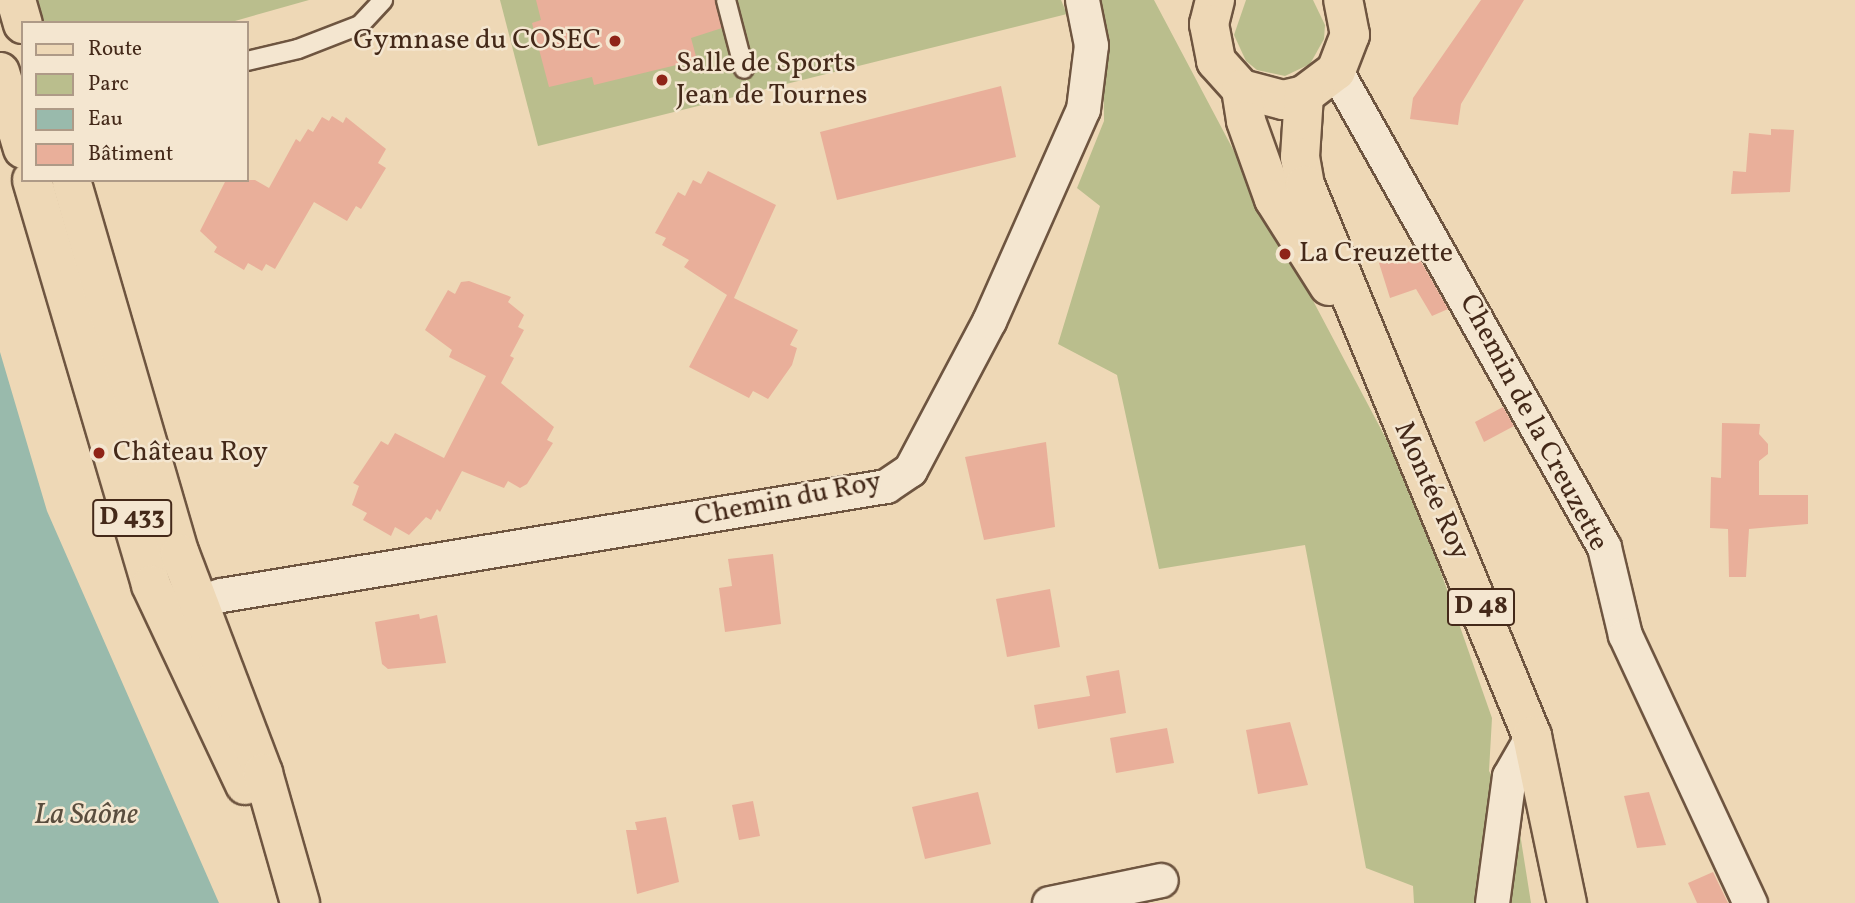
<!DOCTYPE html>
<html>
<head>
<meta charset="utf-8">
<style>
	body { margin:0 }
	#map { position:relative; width:1855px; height:903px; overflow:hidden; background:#eed8b6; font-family:Vollkorn,serif }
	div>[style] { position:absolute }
	.green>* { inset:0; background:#babe8d }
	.water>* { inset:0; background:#99baac }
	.building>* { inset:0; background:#e9af9a }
	.roads { filter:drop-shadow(2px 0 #6e5540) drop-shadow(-2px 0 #6e5540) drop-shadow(0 2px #6e5540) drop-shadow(0 -2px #6e5540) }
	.service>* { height:18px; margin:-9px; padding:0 9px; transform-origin:9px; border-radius:9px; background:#f4e6d0 }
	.minor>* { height:33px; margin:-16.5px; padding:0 16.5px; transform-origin:16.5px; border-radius:16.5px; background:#f4e6d0 }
	.primary>* { height:38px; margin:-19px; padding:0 19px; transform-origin:19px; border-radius:19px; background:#eed8b6 }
	.dots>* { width:19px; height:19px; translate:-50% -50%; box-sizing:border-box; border:4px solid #f4e6d0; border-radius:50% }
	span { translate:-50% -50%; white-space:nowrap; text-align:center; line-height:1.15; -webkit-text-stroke:5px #f4e6d0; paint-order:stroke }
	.shield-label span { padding:2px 5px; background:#f4e6d0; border:2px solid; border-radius:5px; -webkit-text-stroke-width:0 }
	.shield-label { font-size:26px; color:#442919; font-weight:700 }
	.poi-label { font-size:28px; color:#442919 }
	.right { translate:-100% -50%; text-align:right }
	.left { translate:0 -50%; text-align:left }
	.street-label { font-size:28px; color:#442919 }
	.water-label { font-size:30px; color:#594d3e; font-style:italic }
	.legend { position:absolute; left:21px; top:21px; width:228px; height:161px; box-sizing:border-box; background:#f4e6d0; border:2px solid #ae9a87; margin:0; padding:9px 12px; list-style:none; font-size:21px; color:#442919 }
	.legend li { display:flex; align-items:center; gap:14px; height:35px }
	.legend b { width:35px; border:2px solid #ae9a87 }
</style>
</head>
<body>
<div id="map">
	<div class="green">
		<i style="clip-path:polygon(38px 0,309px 0,228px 23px,44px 23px)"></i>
		<i style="clip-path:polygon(500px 0,1061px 0,1067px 14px,538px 146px)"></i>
		<i style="clip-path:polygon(1099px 0,1154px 0,1410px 484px,1492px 718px,1489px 771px,1518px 821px,1531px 903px,1414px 903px,1413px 886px,1366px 868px,1305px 545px,1159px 569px,1117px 375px,1058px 344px,1100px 206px,1077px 188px,1104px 121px,1103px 12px)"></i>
		<i style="clip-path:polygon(1246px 0,1313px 0,1325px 25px,1324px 39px,1310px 64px,1285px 76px,1257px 70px,1246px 61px,1234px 35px)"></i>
	</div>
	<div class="water">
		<i style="clip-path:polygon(0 352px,47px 511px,219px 903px,0 903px)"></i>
	</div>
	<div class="building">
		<i style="clip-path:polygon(536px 0,715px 0,722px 28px,691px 38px,697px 60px,594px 85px,592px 77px,549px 87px,532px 23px,541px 20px)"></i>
		<i style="clip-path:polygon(1481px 0,1524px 0,1461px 104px,1458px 125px,1410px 119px,1413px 98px)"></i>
		<i style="clip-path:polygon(1001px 86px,1016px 157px,837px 200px,820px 132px)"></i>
		<i style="clip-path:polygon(332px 116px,343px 123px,346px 117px,386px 149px,378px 163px,386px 168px,361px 209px,356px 206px,347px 221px,314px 202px,275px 269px,266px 264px,262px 271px,248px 263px,244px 270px,214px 252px,217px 247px,200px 231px,226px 180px,255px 180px,269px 188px,296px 139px,300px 142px,308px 129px,313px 132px,322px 117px,329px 121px)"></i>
		<i style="clip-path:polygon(1771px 129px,1794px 130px,1790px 192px,1731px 194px,1733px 171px,1746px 172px,1749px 133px,1771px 135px)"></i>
		<i style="clip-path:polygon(708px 171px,776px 205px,734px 298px,798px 330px,790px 345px,797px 348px,792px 365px,768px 399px,753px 391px,749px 398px,689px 367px,727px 295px,684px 267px,689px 260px,662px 245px,666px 238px,655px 233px,678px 192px,685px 196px,693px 180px,701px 184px)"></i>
		<i style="clip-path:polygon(1415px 251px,1448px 309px,1432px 316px,1416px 289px,1390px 298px,1379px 263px)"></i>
		<i style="clip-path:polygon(469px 281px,511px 297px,508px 302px,524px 315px,518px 327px,524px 330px,510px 356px,514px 358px,501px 383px,554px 427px,547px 440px,553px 443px,527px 484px,520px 488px,508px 481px,504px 488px,462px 471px,440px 512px,437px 509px,431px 520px,426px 517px,409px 535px,395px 527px,391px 536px,363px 520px,367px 513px,352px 505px,359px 486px,353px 483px,381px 441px,388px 445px,395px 433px,444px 458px,486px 376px,449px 357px,452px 350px,425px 330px,448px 290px,455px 294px,461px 282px)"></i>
		<i style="clip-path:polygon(1503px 407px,1514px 426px,1484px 442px,1475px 422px)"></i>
		<i style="clip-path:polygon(1722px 423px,1760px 424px,1759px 434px,1768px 444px,1768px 454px,1759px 461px,1759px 495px,1808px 495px,1808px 524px,1749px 529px,1746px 577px,1729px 577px,1728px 529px,1710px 528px,1711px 477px,1721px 478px)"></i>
		<i style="clip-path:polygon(1046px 442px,1055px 527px,984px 540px,965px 457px)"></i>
		<i style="clip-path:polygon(773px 554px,781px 624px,725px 632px,719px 588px,732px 586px,728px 559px)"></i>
		<i style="clip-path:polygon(1050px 589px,1060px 647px,1007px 657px,996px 599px)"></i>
		<i style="clip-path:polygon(419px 614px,420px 619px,437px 615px,446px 663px,388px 669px,382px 664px,375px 622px)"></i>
		<i style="clip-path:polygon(1119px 670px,1126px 713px,1038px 729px,1034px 705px,1090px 696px,1086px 676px)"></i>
		<i style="clip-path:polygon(1290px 722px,1308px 785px,1258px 794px,1246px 730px)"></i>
		<i style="clip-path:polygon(1167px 728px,1174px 763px,1116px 773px,1110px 738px)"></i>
		<i style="clip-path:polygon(978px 792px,991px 844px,925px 859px,912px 807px)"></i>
		<i style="clip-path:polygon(1649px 792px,1666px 845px,1637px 848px,1624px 796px)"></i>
		<i style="clip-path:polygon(753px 801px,760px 836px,739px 840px,732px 805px)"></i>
		<i style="clip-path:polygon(666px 817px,679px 882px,637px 894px,626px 830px,637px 830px,635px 822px)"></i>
		<i style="clip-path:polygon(1713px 872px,1728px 903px,1697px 903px,1688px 883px)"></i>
	</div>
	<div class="roads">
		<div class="service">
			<i style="left:726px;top:0;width:71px;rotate:75.4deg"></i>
			<i style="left:247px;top:61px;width:52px;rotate:-13.2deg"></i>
			<i style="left:298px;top:49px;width:66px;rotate:-21.2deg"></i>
			<i style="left:360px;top:25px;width:34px;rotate:-47deg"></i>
		</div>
		<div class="minor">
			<i style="left:1336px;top:71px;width:546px;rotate:60.62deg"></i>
			<i style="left:1604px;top:547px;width:90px;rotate:76.6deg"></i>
			<i style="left:1625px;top:635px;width:296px;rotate:65deg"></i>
			<i style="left:174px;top:609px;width:49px;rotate:-16.6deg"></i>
			<i style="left:221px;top:595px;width:674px;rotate:-9.31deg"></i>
			<i style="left:886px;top:486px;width:29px;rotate:-34deg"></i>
			<i style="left:910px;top:470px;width:169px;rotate:-62.1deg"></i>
			<i style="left:989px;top:321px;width:232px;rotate:-66.1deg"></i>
			<i style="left:1083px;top:109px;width:64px;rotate:-82.9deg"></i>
			<i style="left:1091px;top:45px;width:46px;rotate:-101.3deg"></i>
			<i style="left:1049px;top:903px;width:114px;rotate:-11.6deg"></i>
			<i style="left:1492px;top:903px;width:128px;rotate:-82.4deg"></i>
			<i style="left:1509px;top:776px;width:46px;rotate:-60.1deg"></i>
		</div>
		<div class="primary">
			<i style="left:16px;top:0;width:25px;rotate:74deg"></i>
			<i style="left:1215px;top:0;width:25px;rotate:104deg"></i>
			<i style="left:1209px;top:24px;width:38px;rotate:79deg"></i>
			<i style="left:1216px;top:61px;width:38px;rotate:48deg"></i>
			<i style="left:1241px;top:89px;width:43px;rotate:14.7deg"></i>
			<i style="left:1283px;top:100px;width:22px;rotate:-13deg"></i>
			<i style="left:1304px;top:95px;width:40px;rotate:-37deg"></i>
			<i style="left:1336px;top:71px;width:39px;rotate:-69deg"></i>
			<i style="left:1350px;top:35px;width:36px;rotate:-101deg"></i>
			<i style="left:0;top:72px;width:80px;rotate:73.4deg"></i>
			<i style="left:1241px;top:89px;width:32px;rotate:81deg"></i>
			<i style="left:1246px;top:121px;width:83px;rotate:70.3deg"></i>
			<i style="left:1274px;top:199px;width:103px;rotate:57.7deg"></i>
			<i style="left:1304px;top:95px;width:62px;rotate:93.7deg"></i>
			<i style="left:1300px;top:157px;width:28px;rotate:80deg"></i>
			<i style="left:1305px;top:185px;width:596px;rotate:67.61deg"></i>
			<i style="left:1532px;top:736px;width:171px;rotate:78.2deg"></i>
			<i style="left:32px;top:180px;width:422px;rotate:73.6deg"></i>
			<i style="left:151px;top:585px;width:221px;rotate:64.8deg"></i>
			<i style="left:71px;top:180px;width:390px;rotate:73.8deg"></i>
			<i style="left:180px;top:554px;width:234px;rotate:69.2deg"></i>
			<i style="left:263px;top:773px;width:135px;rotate:74.1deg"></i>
		</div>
	</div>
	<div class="dots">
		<i style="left:615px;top:41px;background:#8f2418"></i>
		<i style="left:662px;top:80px;background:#8f2418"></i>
		<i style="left:1285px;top:254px;background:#8f2418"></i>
		<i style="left:99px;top:453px;background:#8f2418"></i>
	</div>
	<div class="shield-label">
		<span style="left:132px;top:518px">D 433</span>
		<span style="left:1481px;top:607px">D 48</span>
	</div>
	<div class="poi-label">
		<span class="right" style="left:601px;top:41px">Gymnase du COSEC</span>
		<span class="left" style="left:676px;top:80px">Salle de Sports<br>Jean de Tournes</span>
		<span class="left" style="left:1299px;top:254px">La Creuzette</span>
		<span class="left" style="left:113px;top:453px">Château Roy</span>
	</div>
	<div class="street-label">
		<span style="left:1533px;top:423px;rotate:62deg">Chemin de la Creuzette</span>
		<span style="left:1431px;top:491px;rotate:66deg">Montée Roy</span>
		<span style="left:788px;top:500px;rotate:-11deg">Chemin du Roy</span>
	</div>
	<div class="water-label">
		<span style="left:86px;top:815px">La Saône</span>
	</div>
	<ul class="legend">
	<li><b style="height:9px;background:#eed8b6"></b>Route</li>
	<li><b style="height:19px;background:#babe8d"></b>Parc</li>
	<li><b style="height:19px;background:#99baac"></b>Eau</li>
	<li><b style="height:19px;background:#e9af9a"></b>Bâtiment</li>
	</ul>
</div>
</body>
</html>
